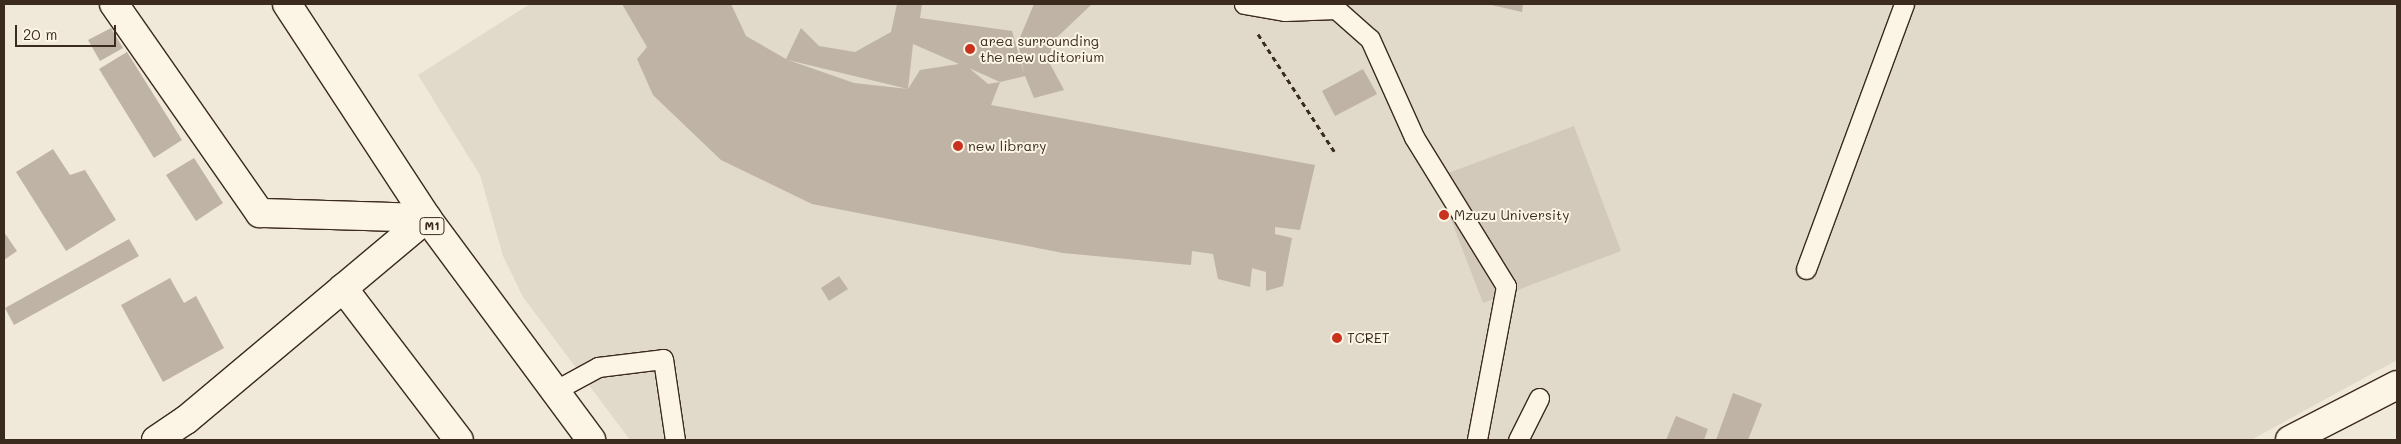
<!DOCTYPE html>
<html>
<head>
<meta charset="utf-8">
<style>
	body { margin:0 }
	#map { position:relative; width:2401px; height:444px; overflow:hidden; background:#f0e9d9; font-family:Mali,sans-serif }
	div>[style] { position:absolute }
	.built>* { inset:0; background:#e1d9c9 }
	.green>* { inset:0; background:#d2c9ba }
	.building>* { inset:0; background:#beb3a4 }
	.path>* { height:3px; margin-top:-1.5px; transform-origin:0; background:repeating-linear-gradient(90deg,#3b2a1e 0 5px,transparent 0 9px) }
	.roads { filter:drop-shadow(1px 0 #3b2a1e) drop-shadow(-1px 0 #3b2a1e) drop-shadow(0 1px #3b2a1e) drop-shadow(0 -1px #3b2a1e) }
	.lane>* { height:19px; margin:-9.5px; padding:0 9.5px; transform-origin:9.5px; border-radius:9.5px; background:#fcf5e5 }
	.street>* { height:28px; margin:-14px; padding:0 14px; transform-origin:14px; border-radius:14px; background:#fcf5e5 }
	.highway>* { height:28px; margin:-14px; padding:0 14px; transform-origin:14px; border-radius:14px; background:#fcf5e5 }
	.dots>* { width:14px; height:14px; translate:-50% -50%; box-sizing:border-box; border:2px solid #fcf5e5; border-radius:50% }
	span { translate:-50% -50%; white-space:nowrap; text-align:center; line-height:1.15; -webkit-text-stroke:4px #fcf5e5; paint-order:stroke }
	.shield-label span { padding:1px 4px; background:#fcf5e5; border:1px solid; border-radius:4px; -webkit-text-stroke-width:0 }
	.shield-label { font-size:12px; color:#3b2a1e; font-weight:700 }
	.poi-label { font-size:14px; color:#3b2a1e }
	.left { translate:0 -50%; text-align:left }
	.frame { position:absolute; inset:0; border:5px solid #3b2a1e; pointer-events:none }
	.scale { position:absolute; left:15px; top:25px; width:101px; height:22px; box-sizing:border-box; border:2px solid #3b2a1e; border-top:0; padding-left:6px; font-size:15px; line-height:18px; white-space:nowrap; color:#3b2a1e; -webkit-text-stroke:4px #fcf5e5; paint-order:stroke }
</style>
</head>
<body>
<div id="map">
	<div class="built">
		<i style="clip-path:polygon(530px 4px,2397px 4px,2397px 360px,2251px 440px,630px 440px,523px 297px,503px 256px,480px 175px,418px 75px)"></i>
	</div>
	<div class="green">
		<i style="clip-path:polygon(1574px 126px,1621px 251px,1483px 303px,1435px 178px)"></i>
	</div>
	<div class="building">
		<i style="clip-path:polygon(evenodd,622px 4px,731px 4px,746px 36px,786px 59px,801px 28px,819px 46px,855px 52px,891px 32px,897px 4px,922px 4px,920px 18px,1012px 31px,1024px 73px,1018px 42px,1034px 4px,1092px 4px,1052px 42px,1049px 62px,1064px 90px,1034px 98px,1025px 76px,1000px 82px,991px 105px,1315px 165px,1300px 230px,1275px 227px,1275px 234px,1292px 238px,1283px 286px,1266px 291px,1266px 272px,1252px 268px,1250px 287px,1218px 279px,1213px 254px,1192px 251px,1191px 265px,1063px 253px,812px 204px,721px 160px,653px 95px,637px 59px,647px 47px,622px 4px,913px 44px,959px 64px,920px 70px,908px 89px,913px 44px,622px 4px,788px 60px,908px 89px,854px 83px,788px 60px,622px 4px,969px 68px,1000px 82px,988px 84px,969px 68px)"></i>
		<i style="clip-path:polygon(1487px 4px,1523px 4px,1522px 12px)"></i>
		<i style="clip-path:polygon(111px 28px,123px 48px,100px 61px,88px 40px)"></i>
		<i style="clip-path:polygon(127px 52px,182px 140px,154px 158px,99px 69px)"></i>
		<i style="clip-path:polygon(1363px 69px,1377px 94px,1335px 116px,1322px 91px)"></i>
		<i style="clip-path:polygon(53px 149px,70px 175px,85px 170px,116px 220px,66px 251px,16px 172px)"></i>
		<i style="clip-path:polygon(194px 158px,223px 203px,196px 221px,166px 175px)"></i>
		<i style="clip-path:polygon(4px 232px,17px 251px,4px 260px)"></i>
		<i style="clip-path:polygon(129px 239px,139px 256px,14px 325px,5px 308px)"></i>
		<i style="clip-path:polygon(839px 276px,848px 289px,829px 301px,821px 288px)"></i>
		<i style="clip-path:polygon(170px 278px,184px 303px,196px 296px,224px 348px,163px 382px,121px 305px)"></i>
		<i style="clip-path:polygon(1733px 393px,1762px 404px,1748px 440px,1716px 440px)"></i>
		<i style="clip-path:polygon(1676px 416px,1708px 429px,1704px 440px,1666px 440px)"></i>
	</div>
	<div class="path">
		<i style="left:1258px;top:34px;width:140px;rotate:57deg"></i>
	</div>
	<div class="roads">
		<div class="lane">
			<i style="left:1244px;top:4px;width:42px;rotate:9.7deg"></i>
			<i style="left:1285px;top:11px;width:51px;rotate:-2.2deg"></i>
			<i style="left:1336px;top:9px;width:45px;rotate:41.4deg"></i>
			<i style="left:1370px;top:39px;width:107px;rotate:65.8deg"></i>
			<i style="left:1414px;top:137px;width:175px;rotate:58.3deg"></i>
			<i style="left:1506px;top:286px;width:157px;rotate:100.7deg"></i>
			<i style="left:1806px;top:269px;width:283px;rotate:-69.7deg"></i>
			<i style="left:554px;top:391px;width:50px;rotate:-28.6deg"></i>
			<i style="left:598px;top:367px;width:65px;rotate:-7deg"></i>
			<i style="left:663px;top:359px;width:82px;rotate:81.6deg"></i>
			<i style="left:1518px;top:440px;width:47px;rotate:-63.4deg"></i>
		</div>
		<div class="street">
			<i style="left:114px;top:4px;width:255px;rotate:55.1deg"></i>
			<i style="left:260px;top:213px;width:167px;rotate:1.7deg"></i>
			<i style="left:343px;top:288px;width:191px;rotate:52.7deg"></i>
			<i style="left:156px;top:440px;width:36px;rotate:-34deg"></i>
			<i style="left:186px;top:420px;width:314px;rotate:-40deg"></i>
			<i style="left:2290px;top:440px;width:120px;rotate:-27.2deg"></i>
		</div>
		<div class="highway">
			<i style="left:287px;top:4px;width:256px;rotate:56.8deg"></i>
			<i style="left:427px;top:218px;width:276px;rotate:53.5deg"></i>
		</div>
	</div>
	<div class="dots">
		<i style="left:970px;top:49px;background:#c8321e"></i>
		<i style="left:958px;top:146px;background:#c8321e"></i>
		<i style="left:1444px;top:215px;background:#c8321e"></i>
		<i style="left:1337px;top:338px;background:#c8321e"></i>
	</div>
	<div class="shield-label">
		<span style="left:432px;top:226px">M1</span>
	</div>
	<div class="poi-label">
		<span class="left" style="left:980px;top:49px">area surrounding<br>the new uditorium</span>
		<span class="left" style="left:968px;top:146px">new library</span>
		<span class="left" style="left:1454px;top:215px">Mzuzu University</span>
		<span class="left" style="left:1347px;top:338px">TCRET</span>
	</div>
	<div class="frame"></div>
	<div class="scale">20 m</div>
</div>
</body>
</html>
